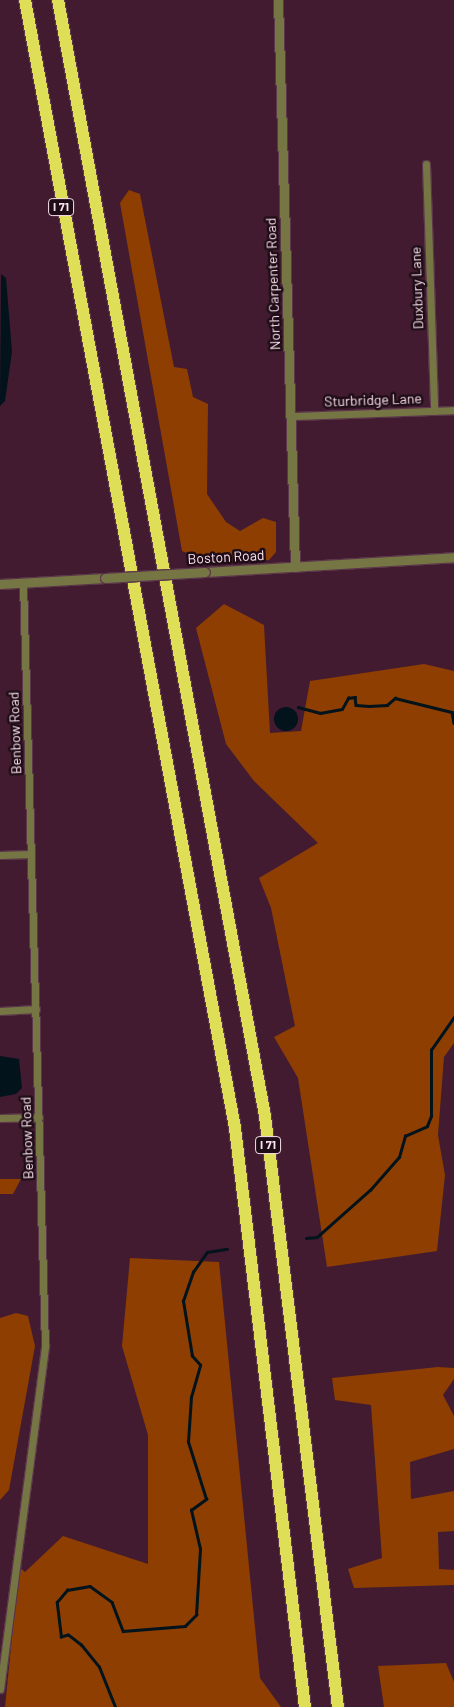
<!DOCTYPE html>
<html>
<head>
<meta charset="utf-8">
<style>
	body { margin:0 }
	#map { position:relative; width:454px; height:1707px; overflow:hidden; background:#421b30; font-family:Barlow,sans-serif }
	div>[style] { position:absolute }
	.forest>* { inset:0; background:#8e3e00 }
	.water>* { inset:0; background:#02131c }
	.round { border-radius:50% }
	.stream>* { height:2.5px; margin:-1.25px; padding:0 1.25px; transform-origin:1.25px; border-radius:1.25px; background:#02131c }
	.roads { filter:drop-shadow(1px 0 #5c374a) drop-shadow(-1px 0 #5c374a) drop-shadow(0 1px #5c374a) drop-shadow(0 -1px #5c374a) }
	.minor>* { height:7px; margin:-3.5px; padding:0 3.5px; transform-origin:3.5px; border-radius:3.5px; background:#767645 }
	.tertiary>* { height:9px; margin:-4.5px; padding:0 4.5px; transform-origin:4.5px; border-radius:4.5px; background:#767645 }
	.motorway>* { height:12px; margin:-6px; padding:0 6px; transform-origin:6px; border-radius:6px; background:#dfdf57 }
	.bridges { filter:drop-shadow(1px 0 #5c374a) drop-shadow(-1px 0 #5c374a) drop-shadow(0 1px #5c374a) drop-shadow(0 -1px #5c374a) }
	.tertiary-bridge>* { height:9px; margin:-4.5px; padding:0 4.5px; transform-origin:4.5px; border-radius:4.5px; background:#767645 }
	span { translate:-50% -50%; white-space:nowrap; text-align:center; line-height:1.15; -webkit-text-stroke:5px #1e0d16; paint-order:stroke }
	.shield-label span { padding:1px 4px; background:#1e0d16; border:1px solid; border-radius:4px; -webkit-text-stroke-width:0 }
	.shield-label { font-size:12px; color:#fce1ed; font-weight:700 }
	.street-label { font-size:14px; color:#fce1ed }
</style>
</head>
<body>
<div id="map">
	<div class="forest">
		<i style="clip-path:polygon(129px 190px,140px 194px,174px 367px,187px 369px,193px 397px,208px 404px,207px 494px,226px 522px,240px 531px,263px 518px,276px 522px,276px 552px,269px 560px,210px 563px,182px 551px,120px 203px)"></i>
		<i style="clip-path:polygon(224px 604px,264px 625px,270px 733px,301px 731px,310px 681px,424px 664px,454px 671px,454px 1043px,444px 1057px,438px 1135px,445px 1175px,437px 1251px,327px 1267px,298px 1078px,274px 1037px,295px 1026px,271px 908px,259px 878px,318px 843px,254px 781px,226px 744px,196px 628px)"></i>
		<i style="clip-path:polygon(0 1179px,21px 1179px,13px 1194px,0 1194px)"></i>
		<i style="clip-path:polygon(130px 1258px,219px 1262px,260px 1678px,281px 1707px,5px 1707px,19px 1567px,25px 1572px,63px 1536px,148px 1564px,148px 1435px,122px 1346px)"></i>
		<i style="clip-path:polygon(16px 1313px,28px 1316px,35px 1346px,9px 1490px,0 1500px,0 1318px)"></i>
		<i style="clip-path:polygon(438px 1367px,454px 1368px,454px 1379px,443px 1395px,454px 1416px,454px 1449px,410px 1462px,411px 1499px,454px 1491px,454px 1531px,438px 1532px,439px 1569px,454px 1570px,454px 1585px,354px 1588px,348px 1569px,382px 1558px,371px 1405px,335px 1400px,332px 1378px)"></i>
		<i style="clip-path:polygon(446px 1663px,454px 1682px,454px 1707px,384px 1707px,378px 1666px)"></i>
	</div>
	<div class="water">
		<i style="clip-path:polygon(1px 274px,6px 278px,12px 352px,5px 401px,0 406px)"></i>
		<i class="round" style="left:274px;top:707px;width:24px;height:24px"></i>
		<i style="clip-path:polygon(0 1056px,19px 1059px,22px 1088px,16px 1094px,0 1097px)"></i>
	</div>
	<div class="stream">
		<i style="left:298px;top:707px;width:23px;rotate:15deg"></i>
		<i style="left:320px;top:713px;width:22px;rotate:-10deg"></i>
		<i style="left:342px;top:709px;width:13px;rotate:-61deg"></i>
		<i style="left:348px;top:698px;width:7px;rotate:-8deg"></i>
		<i style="left:355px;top:697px;width:8px;rotate:83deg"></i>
		<i style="left:356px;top:705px;width:13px;rotate:4deg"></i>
		<i style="left:369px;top:706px;width:18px;rotate:-3deg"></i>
		<i style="left:387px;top:705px;width:11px;rotate:-41deg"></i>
		<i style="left:395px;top:698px;width:59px;rotate:13.8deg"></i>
		<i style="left:452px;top:712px;width:11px;rotate:80deg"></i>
		<i style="left:306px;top:1238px;width:11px;rotate:-5deg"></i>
		<i style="left:317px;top:1237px;width:71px;rotate:-41.6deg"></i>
		<i style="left:370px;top:1190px;width:44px;rotate:-48.7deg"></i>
		<i style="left:399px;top:1157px;width:22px;rotate:-74deg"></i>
		<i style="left:405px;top:1136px;width:24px;rotate:-24deg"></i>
		<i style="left:427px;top:1126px;width:11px;rotate:-68deg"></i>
		<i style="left:431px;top:1116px;width:66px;rotate:-90deg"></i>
		<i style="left:431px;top:1050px;width:40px;rotate:-55.1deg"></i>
		<i style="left:115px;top:1707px;width:43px;rotate:-111.8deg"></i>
		<i style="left:99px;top:1667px;width:28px;rotate:-129deg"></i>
		<i style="left:81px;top:1645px;width:16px;rotate:-142deg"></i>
		<i style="left:68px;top:1635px;width:7px;rotate:164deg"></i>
		<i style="left:61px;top:1637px;width:35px;rotate:-97deg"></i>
		<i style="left:57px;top:1602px;width:16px;rotate:-50deg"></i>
		<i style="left:67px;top:1590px;width:23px;rotate:-10deg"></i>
		<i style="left:90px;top:1586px;width:27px;rotate:36deg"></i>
		<i style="left:112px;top:1602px;width:31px;rotate:69deg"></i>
		<i style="left:123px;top:1631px;width:62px;rotate:-4.6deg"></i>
		<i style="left:185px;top:1626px;width:16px;rotate:-45deg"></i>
		<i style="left:196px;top:1615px;width:66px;rotate:-86.5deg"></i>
		<i style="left:200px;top:1549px;width:40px;rotate:-103deg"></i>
		<i style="left:191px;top:1510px;width:19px;rotate:-36deg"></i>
		<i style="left:206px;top:1499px;width:60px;rotate:-107.5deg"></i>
		<i style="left:188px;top:1442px;width:45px;rotate:-86.2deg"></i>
		<i style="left:191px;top:1397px;width:33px;rotate:-74deg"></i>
		<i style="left:200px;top:1365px;width:12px;rotate:-132deg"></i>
		<i style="left:192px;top:1356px;width:56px;rotate:-99.3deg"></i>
		<i style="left:183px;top:1301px;width:31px;rotate:-71deg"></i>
		<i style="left:193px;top:1272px;width:24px;rotate:-55deg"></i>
		<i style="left:207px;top:1252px;width:20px;rotate:-9deg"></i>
	</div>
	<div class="roads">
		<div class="minor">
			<i style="left:426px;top:164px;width:247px;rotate:88.1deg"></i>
			<i style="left:292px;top:416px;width:162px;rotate:-2.1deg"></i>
			<i style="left:0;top:855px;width:31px;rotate:-2deg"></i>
			<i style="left:0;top:1011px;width:36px;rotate:-3deg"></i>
			<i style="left:0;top:1118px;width:39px;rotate:-1deg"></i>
			<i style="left:0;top:1689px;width:346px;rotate:-82.5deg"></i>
			<i style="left:45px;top:1346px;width:763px;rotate:-91.65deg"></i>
		</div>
		<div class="tertiary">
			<i style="left:278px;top:0;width:567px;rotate:88.28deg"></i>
			<i style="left:205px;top:572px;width:249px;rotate:-3.4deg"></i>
			<i style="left:0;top:584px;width:105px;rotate:-3.3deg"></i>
		</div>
		<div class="motorway">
			<i style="left:25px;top:0;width:1147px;rotate:79.45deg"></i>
			<i style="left:235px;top:1128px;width:583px;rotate:83.11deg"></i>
			<i style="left:58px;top:0;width:1135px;rotate:79.49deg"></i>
			<i style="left:265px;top:1116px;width:595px;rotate:82.96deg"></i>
		</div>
	</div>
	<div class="bridges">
		<div class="tertiary-bridge">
			<i style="left:105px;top:578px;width:100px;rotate:-3.4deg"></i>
		</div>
	</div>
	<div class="shield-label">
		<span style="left:61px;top:207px">I 71</span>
		<span style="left:268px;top:1145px">I 71</span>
	</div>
	<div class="street-label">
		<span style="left:273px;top:284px;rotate:-92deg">North Carpenter Road</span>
		<span style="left:417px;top:288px;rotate:-92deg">Duxbury Lane</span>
		<span style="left:373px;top:400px;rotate:-2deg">Sturbridge Lane</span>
		<span style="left:226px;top:557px;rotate:-3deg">Boston Road</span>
		<span style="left:15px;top:733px;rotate:-92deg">Benbow Road</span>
		<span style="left:27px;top:1138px;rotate:-92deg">Benbow Road</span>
	</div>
</div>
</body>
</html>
